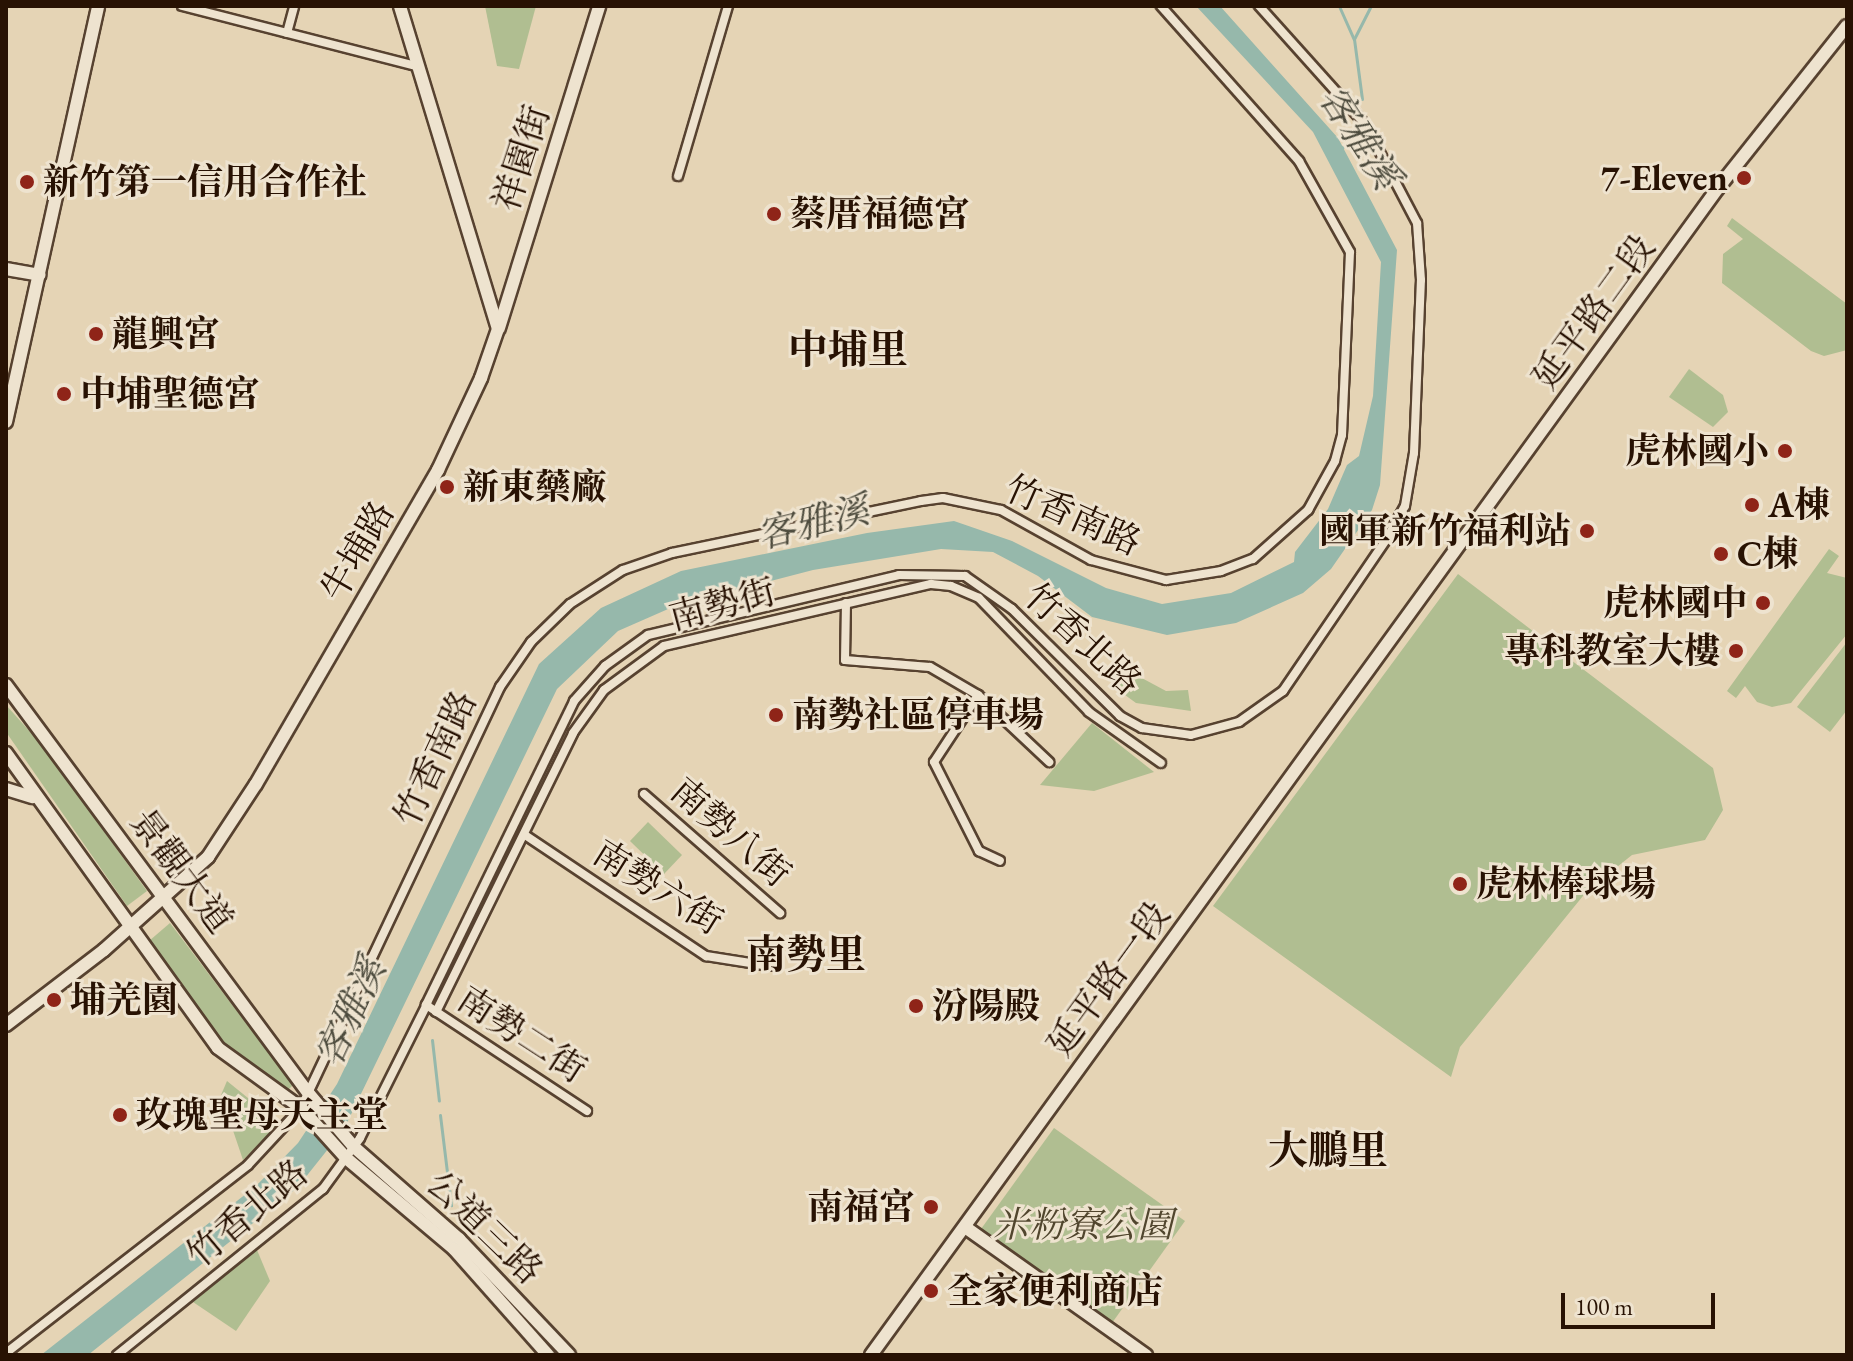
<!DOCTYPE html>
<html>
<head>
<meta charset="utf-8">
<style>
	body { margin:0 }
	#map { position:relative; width:1853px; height:1361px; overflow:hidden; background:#e5d4b5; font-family:"EB Garamond","Noto Serif TC",serif }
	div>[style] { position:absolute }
	.green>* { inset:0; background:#b0be91 }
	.water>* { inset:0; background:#96b8ab }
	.stream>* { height:3px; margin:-1.5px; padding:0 1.5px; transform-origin:1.5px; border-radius:1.5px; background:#96b8ab }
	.roads { filter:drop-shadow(2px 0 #574230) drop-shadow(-2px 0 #574230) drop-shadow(0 2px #574230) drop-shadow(0 -2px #574230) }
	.street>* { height:8px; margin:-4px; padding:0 4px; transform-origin:4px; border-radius:4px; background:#eee3cf }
	.secondary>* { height:12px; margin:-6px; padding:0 6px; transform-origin:6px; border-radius:6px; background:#eee3cf }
	.dots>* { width:22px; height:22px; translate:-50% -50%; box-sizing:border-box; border:4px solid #eee3cf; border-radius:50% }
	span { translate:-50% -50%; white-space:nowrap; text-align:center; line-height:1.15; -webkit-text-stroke:6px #eee3cf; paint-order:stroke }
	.street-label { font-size:36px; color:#281203 }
	.poi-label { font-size:36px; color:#281203; font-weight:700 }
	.right { translate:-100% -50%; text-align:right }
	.left { translate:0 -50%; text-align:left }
	.park-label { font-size:36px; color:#51462e; font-style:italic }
	.water-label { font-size:38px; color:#4e4c3e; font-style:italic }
	.quarter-label { font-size:40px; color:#281203; font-weight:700 }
	.frame { position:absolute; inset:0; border:8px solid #281203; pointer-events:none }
	.scale { position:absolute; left:1561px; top:1293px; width:154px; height:36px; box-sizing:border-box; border:4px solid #281203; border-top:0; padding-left:10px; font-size:24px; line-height:28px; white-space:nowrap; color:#281203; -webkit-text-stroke:6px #eee3cf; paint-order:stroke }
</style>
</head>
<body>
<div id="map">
	<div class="green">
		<i style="clip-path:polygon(485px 6px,536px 6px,519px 69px,497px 66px)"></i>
		<i style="clip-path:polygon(1732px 218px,1847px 304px,1847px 350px,1824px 356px,1811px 351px,1722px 283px,1723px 254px,1743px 239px,1727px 226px)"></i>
		<i style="clip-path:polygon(1689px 369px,1723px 395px,1728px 412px,1713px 427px,1669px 397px)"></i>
		<i style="clip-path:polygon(1829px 549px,1839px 556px,1827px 573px,1847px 578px,1847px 634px,1791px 703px,1772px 707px,1757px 702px,1745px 686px,1736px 698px,1727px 691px)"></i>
		<i style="clip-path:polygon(1458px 574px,1713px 768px,1723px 810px,1705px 840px,1632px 855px,1587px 891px,1460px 1047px,1451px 1077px,1213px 906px)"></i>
		<i style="clip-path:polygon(1847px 642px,1847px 710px,1830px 732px,1797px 707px)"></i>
		<i style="clip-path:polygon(1125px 669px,1166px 691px,1188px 690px,1191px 711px,1136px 703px,1110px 684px)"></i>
		<i style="clip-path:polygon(6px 705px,41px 744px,147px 891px,127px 906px,6px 732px)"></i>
		<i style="clip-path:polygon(1092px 723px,1154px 772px,1094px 791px,1040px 785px)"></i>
		<i style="clip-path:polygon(648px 822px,682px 855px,664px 874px,630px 841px)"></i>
		<i style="clip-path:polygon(170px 923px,293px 1085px,287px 1091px,223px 1043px,149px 941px)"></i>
		<i style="clip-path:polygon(227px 1081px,279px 1123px,243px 1160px,221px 1095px)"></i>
		<i style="clip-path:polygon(1054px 1128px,1185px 1221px,1112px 1323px,981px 1229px)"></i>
		<i style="clip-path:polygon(257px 1250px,270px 1281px,236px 1331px,193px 1302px)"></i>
	</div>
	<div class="water">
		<i style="clip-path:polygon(1196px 6px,1220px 6px,1338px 138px,1397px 250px,1380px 485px,1372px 510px,1331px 569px,1303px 593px,1236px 623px,1167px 635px,1092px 617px,1038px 576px,993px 552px,941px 549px,813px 570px,675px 606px,618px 631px,557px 689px,344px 1129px,297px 1188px,88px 1355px,41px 1355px,256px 1186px,298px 1143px,337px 1084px,539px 664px,601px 608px,681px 571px,867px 533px,954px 521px,1012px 541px,1106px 588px,1162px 604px,1231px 593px,1294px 562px,1295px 552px,1328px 509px,1347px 465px,1359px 456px,1373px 396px,1381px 262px,1313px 132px)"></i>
	</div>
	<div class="stream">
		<i style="left:1339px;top:6px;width:36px;rotate:66deg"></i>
		<i style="left:1362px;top:99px;width:61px;rotate:-97.6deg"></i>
		<i style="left:1354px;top:39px;width:37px;rotate:-63deg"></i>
		<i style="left:1342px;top:148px;width:11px;rotate:-52deg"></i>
		<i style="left:432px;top:1040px;width:61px;rotate:83.5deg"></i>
		<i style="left:440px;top:1115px;width:91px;rotate:83deg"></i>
	</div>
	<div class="roads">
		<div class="street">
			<i style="left:182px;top:6px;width:241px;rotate:14.4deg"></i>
			<i style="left:287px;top:33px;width:28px;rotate:-75deg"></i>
			<i style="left:678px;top:176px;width:177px;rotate:-73.6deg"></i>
			<i style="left:846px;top:603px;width:57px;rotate:91deg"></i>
			<i style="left:845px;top:660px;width:85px;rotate:4.7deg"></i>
			<i style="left:930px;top:667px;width:56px;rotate:30.3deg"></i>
			<i style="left:978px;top:695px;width:98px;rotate:43.3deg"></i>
			<i style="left:978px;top:695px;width:80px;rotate:123.3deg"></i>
			<i style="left:934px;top:762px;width:100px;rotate:63.2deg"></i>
			<i style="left:979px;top:851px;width:23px;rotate:25deg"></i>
			<i style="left:644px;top:794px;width:181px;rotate:41.2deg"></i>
			<i style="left:525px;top:835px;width:218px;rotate:33.8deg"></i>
			<i style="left:706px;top:956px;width:64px;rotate:9deg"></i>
			<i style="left:436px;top:1012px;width:311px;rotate:-63.8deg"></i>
			<i style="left:573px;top:733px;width:53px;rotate:-54.2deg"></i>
			<i style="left:604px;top:690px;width:74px;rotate:-36.3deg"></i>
			<i style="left:664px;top:646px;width:274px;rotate:-13.1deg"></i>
			<i style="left:931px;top:584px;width:20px;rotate:6deg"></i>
			<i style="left:951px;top:586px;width:30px;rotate:23deg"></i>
			<i style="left:979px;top:598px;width:158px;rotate:46deg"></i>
			<i style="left:1089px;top:712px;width:88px;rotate:35.3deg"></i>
			<i style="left:587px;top:1111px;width:193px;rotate:-146.6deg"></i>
			<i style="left:426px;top:1005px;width:338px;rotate:-64deg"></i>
			<i style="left:574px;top:701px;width:47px;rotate:-48.5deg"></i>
			<i style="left:605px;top:666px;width:53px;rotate:-35.8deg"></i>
			<i style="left:648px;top:635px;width:258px;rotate:-13.4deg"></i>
			<i style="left:899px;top:575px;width:66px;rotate:0.9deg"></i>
			<i style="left:965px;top:576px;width:57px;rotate:35.1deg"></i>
			<i style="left:1012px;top:609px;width:152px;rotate:44.7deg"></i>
			<i style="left:1120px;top:716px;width:25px;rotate:29deg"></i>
			<i style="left:1142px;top:728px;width:49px;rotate:8.1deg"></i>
			<i style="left:1191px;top:735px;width:50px;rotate:-15.2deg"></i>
			<i style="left:1239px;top:722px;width:54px;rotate:-35.2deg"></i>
			<i style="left:1283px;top:691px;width:183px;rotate:-55.7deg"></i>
			<i style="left:1386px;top:540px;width:39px;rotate:-61deg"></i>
			<i style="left:1405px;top:506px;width:54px;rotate:-80.4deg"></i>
			<i style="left:1414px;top:453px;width:173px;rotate:-87.7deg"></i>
			<i style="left:1421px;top:280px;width:57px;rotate:-94deg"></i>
			<i style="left:1417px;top:223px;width:112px;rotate:-117.7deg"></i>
			<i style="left:1365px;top:124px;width:159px;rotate:-131.9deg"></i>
			<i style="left:6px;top:1353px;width:306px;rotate:-37.8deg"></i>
			<i style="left:248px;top:1165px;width:78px;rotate:-47.1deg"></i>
			<i style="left:301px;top:1108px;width:466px;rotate:-64.7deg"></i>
			<i style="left:500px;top:687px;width:55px;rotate:-55.4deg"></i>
			<i style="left:531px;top:642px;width:54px;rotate:-44.3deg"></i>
			<i style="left:570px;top:604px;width:63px;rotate:-32.7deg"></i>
			<i style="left:623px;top:570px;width:52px;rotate:-19.1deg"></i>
			<i style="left:672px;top:553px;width:254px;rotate:-11.8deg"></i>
			<i style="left:921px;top:501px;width:22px;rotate:-8deg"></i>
			<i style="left:943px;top:498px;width:59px;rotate:11.7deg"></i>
			<i style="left:1001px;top:510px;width:103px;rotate:29.1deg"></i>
			<i style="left:1091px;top:560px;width:78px;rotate:14.9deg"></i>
			<i style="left:1166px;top:580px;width:56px;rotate:-9.3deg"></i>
			<i style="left:1221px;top:571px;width:34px;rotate:-21deg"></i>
			<i style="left:1253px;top:559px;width:74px;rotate:-41.7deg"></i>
			<i style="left:1308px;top:510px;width:56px;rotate:-61.1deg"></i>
			<i style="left:1335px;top:461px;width:27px;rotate:-75deg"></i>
			<i style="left:1342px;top:435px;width:183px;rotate:-87.5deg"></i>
			<i style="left:1350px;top:252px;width:104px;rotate:-119.3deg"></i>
			<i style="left:1299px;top:161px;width:208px;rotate:-131.7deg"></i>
			<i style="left:117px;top:1355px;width:265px;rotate:-38.9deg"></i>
			<i style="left:323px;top:1189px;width:63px;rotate:-54deg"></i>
			<i style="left:360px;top:1138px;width:150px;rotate:-63.4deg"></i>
		</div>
		<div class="secondary">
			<i style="left:6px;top:269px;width:34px;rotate:10deg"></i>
			<i style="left:499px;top:328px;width:337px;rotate:-72.7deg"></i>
			<i style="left:6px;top:422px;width:426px;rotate:-77.5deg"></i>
			<i style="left:6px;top:685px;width:509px;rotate:53.47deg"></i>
			<i style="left:309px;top:1094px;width:70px;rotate:49.7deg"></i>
			<i style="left:354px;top:1147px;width:140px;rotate:41.2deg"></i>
			<i style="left:459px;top:1239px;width:160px;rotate:46.5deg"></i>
			<i style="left:6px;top:753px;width:363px;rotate:54.3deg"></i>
			<i style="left:218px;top:1048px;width:102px;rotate:35.9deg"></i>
			<i style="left:301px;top:1108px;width:67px;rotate:48deg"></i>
			<i style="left:346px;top:1158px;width:141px;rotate:40.1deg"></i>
			<i style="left:454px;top:1249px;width:142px;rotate:48.4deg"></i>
			<i style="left:6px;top:789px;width:28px;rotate:17deg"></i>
			<i style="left:6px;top:1025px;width:123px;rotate:-37.4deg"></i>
			<i style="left:104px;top:950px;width:140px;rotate:-41.8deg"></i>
			<i style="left:208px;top:857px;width:87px;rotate:-56.7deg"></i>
			<i style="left:256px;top:784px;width:363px;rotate:-59.9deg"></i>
			<i style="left:438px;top:470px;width:102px;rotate:-64.9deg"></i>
			<i style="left:481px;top:378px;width:52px;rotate:-70.9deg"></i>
			<i style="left:498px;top:329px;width:338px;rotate:-106.9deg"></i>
			<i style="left:965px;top:1227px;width:222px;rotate:35.3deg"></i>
			<i style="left:871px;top:1355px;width:1442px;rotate:-54.03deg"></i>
			<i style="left:1718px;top:188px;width:207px;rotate:-51.5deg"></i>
		</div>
	</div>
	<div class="dots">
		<i style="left:1744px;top:178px;background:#8f2418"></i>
		<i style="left:27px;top:182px;background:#8f2418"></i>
		<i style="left:774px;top:214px;background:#8f2418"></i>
		<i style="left:96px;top:334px;background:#8f2418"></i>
		<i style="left:64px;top:394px;background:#8f2418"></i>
		<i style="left:1785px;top:451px;background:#8f2418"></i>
		<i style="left:447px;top:487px;background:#8f2418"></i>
		<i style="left:1752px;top:505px;background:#8f2418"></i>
		<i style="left:1587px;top:531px;background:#8f2418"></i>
		<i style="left:1721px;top:554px;background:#8f2418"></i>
		<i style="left:1763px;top:603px;background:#8f2418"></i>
		<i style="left:1736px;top:651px;background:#8f2418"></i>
		<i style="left:776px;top:715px;background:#8f2418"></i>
		<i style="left:1460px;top:884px;background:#8f2418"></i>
		<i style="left:54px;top:1000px;background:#8f2418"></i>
		<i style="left:916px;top:1006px;background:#8f2418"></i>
		<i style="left:120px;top:1115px;background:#8f2418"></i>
		<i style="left:931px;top:1207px;background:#8f2418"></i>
		<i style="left:931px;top:1291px;background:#8f2418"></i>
	</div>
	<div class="street-label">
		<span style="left:521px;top:158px;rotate:-72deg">祥園街</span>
		<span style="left:1593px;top:312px;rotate:-54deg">延平路二段</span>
		<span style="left:1073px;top:515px;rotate:24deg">竹香南路</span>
		<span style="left:357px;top:551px;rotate:-60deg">牛埔路</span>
		<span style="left:722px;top:604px;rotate:-15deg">南勢街</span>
		<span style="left:1083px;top:639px;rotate:43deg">竹香北路</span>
		<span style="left:435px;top:758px;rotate:-65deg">竹香南路</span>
		<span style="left:731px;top:832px;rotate:41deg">南勢八街</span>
		<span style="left:182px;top:871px;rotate:53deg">景觀大道</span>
		<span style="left:658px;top:887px;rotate:32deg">南勢六街</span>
		<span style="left:1108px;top:979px;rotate:-54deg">延平路一段</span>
		<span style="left:522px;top:1034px;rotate:33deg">南勢二街</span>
		<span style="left:247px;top:1213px;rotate:-40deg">竹香北路</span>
		<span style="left:485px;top:1227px;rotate:44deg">公道三路</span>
	</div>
	<div class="poi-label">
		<span class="right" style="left:1728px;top:178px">7-Eleven</span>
		<span class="left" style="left:43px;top:182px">新竹第一信用合作社</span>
		<span class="left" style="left:790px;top:214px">蔡厝福德宮</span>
		<span class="left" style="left:112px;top:334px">龍興宮</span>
		<span class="left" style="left:80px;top:394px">中埔聖德宮</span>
		<span class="right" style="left:1769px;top:451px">虎林國小</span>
		<span class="left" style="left:463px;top:487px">新東藥廠</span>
		<span class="left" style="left:1768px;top:505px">A棟</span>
		<span class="right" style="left:1571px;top:531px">國軍新竹福利站</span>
		<span class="left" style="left:1737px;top:554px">C棟</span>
		<span class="right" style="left:1747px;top:603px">虎林國中</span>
		<span class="right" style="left:1720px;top:651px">專科教室大樓</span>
		<span class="left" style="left:792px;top:715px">南勢社區停車場</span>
		<span class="left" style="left:1476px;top:884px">虎林棒球場</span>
		<span class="left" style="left:70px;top:1000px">埔羌園</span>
		<span class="left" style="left:932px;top:1006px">汾陽殿</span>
		<span class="left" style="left:136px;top:1115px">玫瑰聖母天主堂</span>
		<span class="right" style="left:915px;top:1207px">南福宮</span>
		<span class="left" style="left:947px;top:1291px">全家便利商店</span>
	</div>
	<div class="park-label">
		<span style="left:1083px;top:1225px">米粉寮公園</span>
	</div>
	<div class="water-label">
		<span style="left:1360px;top:137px;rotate:57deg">客雅溪</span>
		<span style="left:813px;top:522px;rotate:-14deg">客雅溪</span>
		<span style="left:350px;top:1012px;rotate:-65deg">客雅溪</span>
	</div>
	<div class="quarter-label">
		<span style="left:848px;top:349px">中埔里</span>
		<span style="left:806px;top:954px">南勢里</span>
		<span style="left:1328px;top:1150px">大鵬里</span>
	</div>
	<div class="frame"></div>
	<div class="scale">100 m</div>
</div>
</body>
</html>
